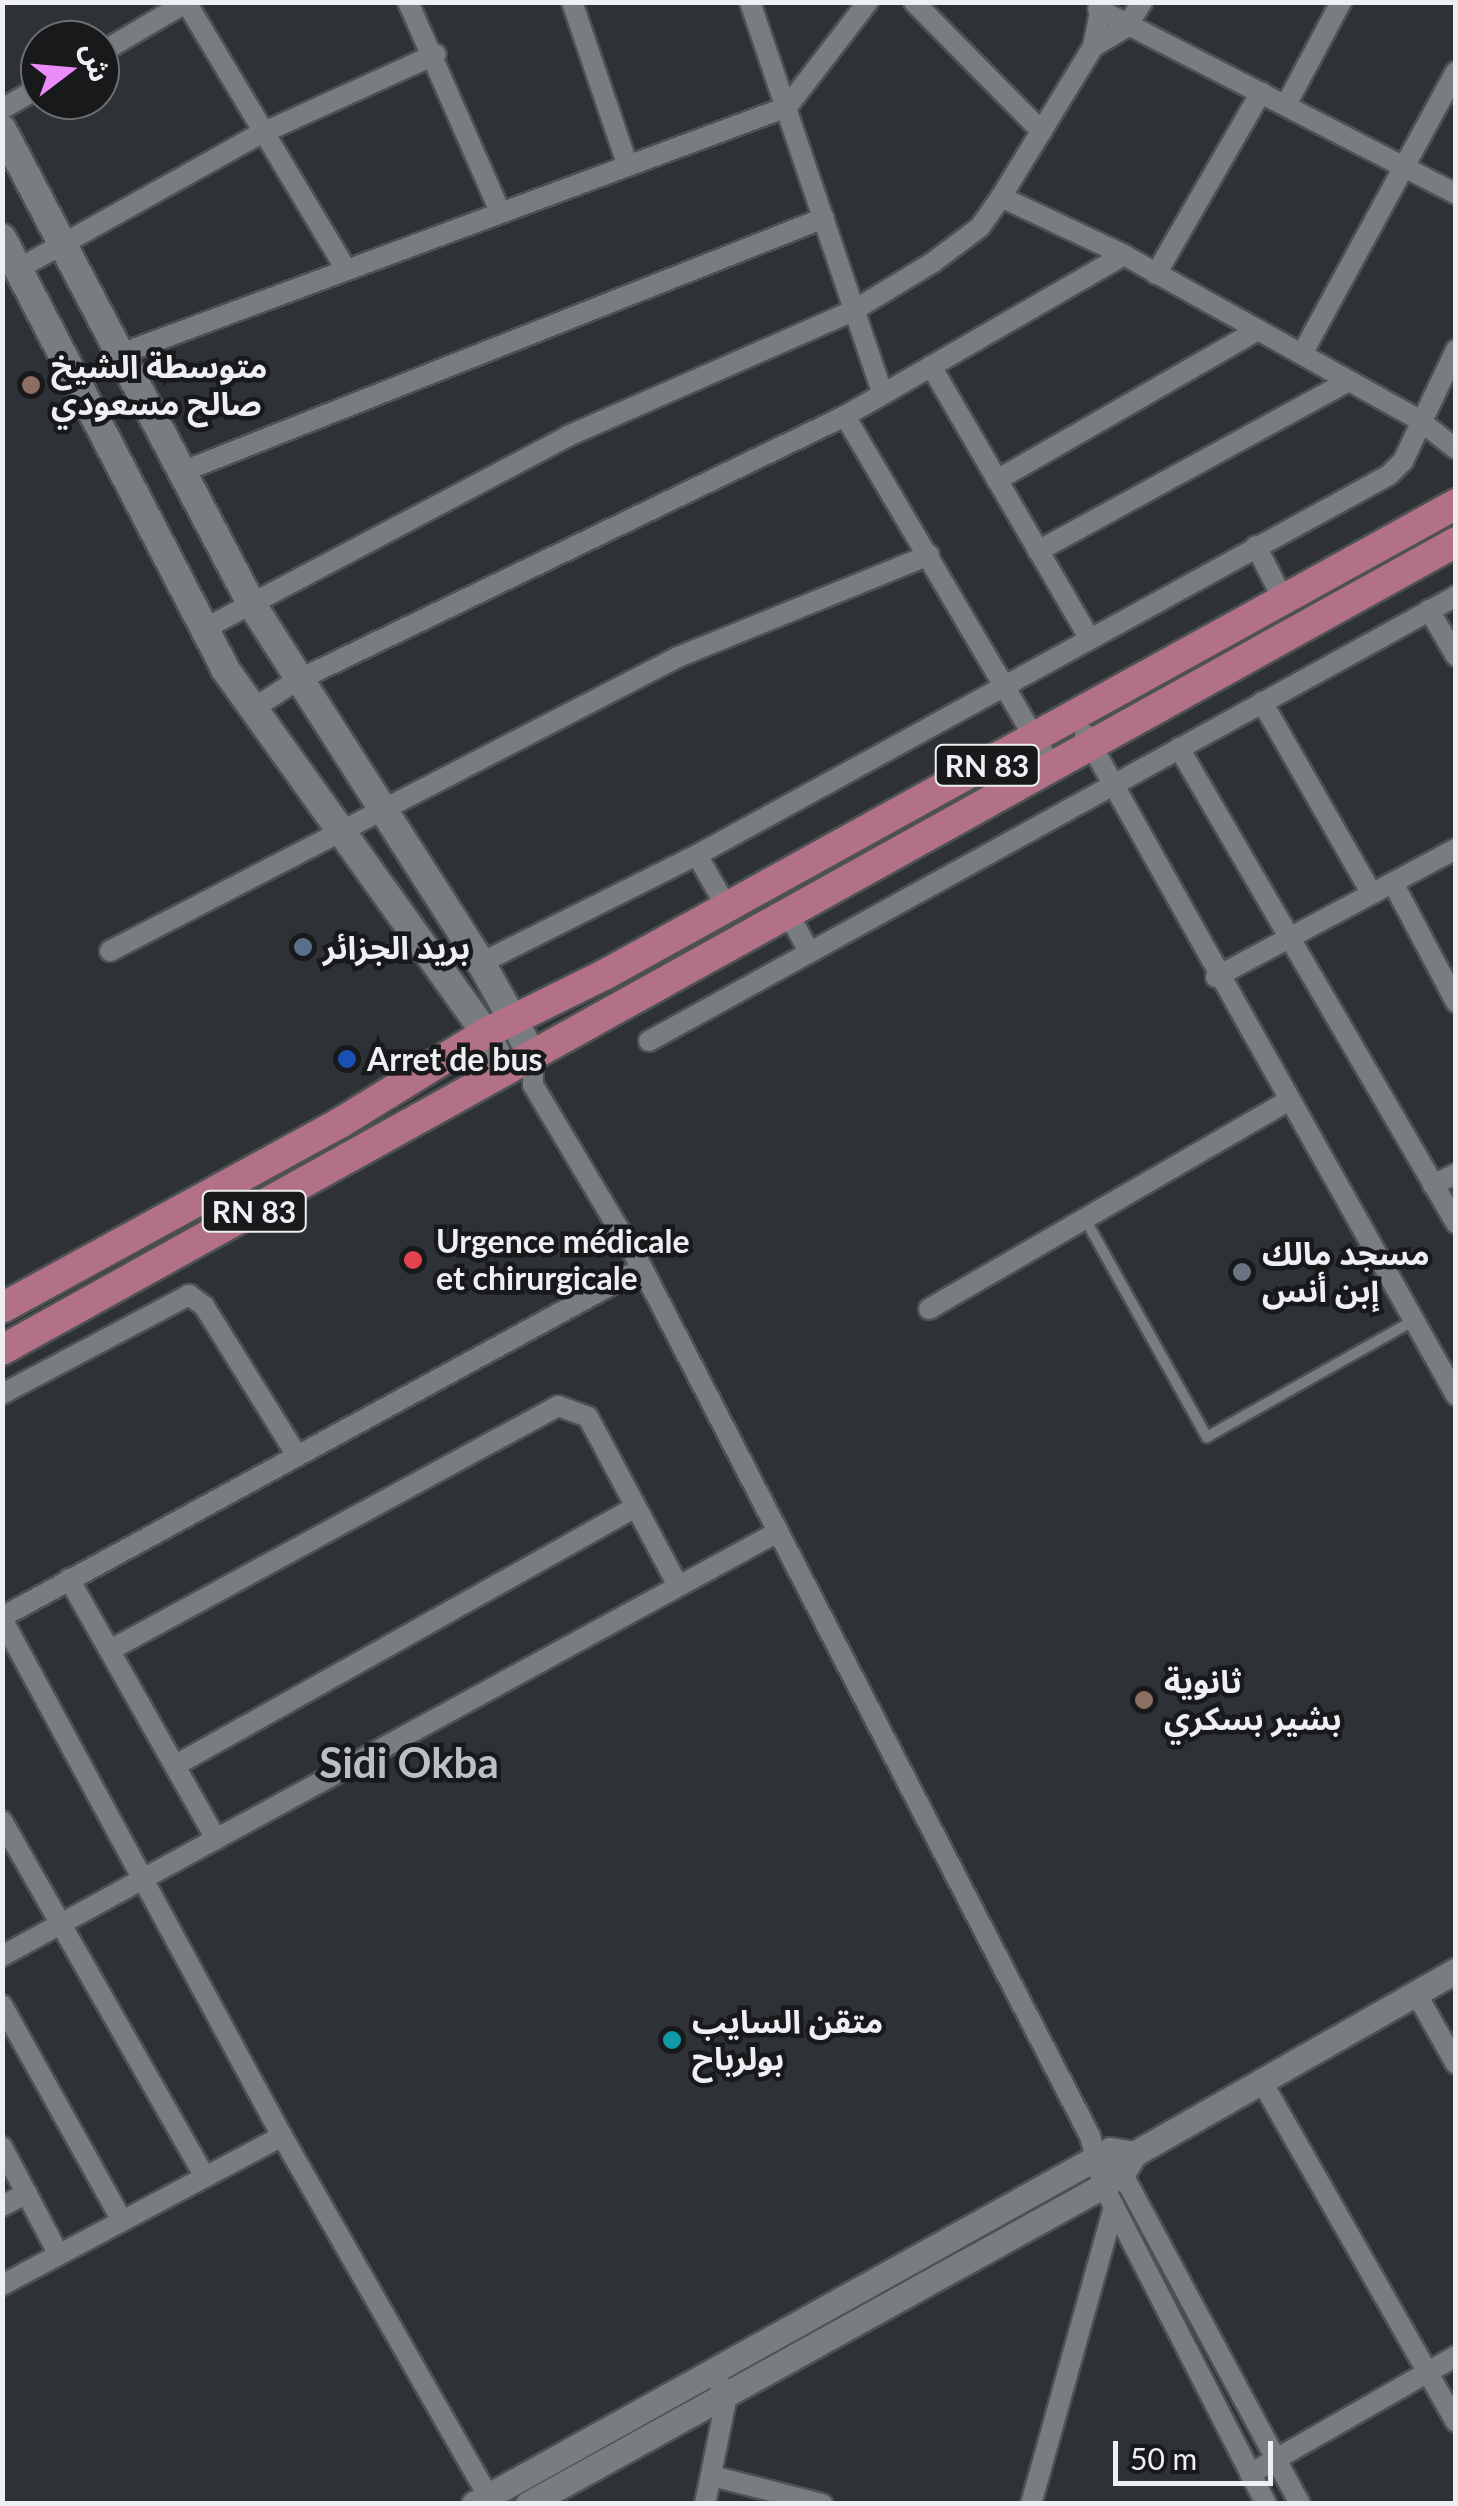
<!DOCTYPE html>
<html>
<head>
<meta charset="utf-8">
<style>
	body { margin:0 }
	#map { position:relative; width:1458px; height:2506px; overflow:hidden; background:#2e3236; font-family:Lato,"Noto Sans Arabic",sans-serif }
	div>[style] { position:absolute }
	.roads { filter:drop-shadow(2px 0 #4e5154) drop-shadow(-2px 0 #4e5154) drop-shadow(0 2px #4e5154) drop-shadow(0 -2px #4e5154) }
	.service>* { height:10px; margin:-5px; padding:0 5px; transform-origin:5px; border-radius:5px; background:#797d82 }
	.minor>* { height:20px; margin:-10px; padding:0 10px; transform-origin:10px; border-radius:10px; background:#797d82 }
	.tertiary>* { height:25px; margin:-12.5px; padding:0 12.5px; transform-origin:12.5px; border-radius:12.5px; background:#797d82 }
	.secondary>* { height:28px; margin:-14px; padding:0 14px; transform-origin:14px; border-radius:14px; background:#797d82 }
	.primary>* { height:30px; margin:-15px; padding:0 15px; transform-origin:15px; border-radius:15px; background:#b27184 }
	.dots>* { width:28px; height:28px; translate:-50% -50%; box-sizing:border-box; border:5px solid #18191b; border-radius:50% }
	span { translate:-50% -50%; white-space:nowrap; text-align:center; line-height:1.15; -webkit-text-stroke:9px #18191b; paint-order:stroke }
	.shield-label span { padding:2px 8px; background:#18191b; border:2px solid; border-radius:8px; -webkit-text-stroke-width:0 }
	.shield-label { font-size:30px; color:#edeff2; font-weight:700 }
	.poi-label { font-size:32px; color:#edeff2; font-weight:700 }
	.left { translate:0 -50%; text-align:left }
	.district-label { font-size:42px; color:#bcc0c6; font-weight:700 }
	.frame { position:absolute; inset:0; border:5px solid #edeff2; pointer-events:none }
	.north { position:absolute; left:20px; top:20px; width:100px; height:100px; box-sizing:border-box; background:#18191b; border:2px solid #6d6f71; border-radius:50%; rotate:74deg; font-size:28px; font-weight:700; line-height:40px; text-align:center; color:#edeff2 }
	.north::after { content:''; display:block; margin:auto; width:35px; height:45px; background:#ec8cfa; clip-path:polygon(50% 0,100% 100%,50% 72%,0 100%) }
	.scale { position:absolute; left:1113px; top:2441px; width:160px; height:45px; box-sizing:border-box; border:5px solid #edeff2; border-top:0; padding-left:12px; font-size:30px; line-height:35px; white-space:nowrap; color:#edeff2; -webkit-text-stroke:8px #18191b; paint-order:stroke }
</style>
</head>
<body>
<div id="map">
	<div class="roads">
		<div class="service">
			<i style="left:1085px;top:1219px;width:250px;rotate:60.8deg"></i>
			<i style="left:1207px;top:1437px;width:236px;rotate:-29.4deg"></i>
		</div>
		<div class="minor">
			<i style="left:186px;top:2px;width:311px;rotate:59.1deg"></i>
			<i style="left:408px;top:2px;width:229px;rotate:66.3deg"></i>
			<i style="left:572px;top:2px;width:171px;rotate:71.2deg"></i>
			<i style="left:750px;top:2px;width:414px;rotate:71.3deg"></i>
			<i style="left:914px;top:2px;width:182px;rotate:45.4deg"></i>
			<i style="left:1098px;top:9px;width:403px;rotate:27.3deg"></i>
			<i style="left:1093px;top:47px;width:39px;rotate:-31deg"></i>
			<i style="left:1126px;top:27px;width:30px;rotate:-57deg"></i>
			<i style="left:100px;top:53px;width:101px;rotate:-30.4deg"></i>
			<i style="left:1286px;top:105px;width:117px;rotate:-61.9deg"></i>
			<i style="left:2px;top:109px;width:44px;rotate:-30.1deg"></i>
			<i style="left:1001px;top:197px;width:136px;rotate:25.2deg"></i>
			<i style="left:1124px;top:255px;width:337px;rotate:29.2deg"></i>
			<i style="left:1418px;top:419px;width:48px;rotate:38.3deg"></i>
			<i style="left:18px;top:269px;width:277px;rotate:-29.2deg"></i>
			<i style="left:260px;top:134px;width:193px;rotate:-24.4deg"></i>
			<i style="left:1156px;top:274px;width:210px;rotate:-60deg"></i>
			<i style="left:123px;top:353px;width:708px;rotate:-20.33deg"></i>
			<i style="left:787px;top:107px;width:133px;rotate:-52.4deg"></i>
			<i style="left:1302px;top:354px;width:321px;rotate:-61.4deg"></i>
			<i style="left:931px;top:366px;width:315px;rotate:59.8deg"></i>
			<i style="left:845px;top:416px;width:408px;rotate:59.5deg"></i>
			<i style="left:184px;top:471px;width:688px;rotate:-21.57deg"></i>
			<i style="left:997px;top:480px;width:301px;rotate:-29.9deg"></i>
			<i style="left:1256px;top:546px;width:59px;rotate:63deg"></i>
			<i style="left:1038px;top:551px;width:354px;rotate:-28.7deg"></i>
			<i style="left:1429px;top:610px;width:53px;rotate:59.6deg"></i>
			<i style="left:204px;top:629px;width:412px;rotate:-27.9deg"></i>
			<i style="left:568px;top:436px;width:309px;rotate:-23.7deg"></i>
			<i style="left:851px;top:312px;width:95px;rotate:-31.2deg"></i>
			<i style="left:932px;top:263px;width:60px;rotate:-36.9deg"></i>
			<i style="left:980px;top:227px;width:37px;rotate:-55deg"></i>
			<i style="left:1001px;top:197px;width:176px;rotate:-58.5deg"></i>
			<i style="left:1093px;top:47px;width:46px;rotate:-78.7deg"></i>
			<i style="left:1262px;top:702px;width:221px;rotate:60.2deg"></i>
			<i style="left:251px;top:710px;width:54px;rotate:-32.8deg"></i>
			<i style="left:296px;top:681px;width:610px;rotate:-25.77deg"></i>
			<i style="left:845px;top:416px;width:322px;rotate:-30deg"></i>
			<i style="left:1085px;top:734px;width:758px;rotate:60.7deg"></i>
			<i style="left:1179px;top:748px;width:550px;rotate:59.75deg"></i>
			<i style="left:697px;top:855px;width:59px;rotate:60.4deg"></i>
			<i style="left:1393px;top:883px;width:135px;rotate:62.1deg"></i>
			<i style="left:789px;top:915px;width:39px;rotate:61deg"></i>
			<i style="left:110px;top:951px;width:640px;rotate:-27.37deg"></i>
			<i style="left:678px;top:657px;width:271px;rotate:-22.1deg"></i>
			<i style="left:481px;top:963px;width:241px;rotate:-26.6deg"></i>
			<i style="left:697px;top:855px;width:789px;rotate:-28.77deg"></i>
			<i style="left:1389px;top:475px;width:20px;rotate:-45deg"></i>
			<i style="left:1403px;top:461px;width:123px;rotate:-64.5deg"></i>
			<i style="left:1216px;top:977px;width:272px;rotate:-28.1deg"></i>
			<i style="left:649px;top:1041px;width:922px;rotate:-28.87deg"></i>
			<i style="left:533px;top:1056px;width:29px;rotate:90deg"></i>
			<i style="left:533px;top:1085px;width:213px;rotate:59.2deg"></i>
			<i style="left:642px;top:1268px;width:977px;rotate:62.7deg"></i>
			<i style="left:1090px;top:2136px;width:51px;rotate:75.1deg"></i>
			<i style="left:1103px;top:2185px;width:358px;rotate:62.9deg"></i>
			<i style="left:1433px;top:1185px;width:25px;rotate:-26deg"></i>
			<i style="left:929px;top:1309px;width:413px;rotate:-30.1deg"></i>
			<i style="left:2px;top:1394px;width:212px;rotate:-27.9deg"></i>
			<i style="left:189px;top:1295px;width:19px;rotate:36deg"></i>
			<i style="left:204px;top:1306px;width:174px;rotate:58.1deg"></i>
			<i style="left:69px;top:1579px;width:299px;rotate:60.5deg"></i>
			<i style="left:2px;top:1617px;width:729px;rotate:-28.6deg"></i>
			<i style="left:2px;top:1619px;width:588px;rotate:61.56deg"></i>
			<i style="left:282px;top:2136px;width:424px;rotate:60.2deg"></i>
			<i style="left:110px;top:1650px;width:510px;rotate:-28.57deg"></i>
			<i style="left:558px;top:1406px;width:32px;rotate:20deg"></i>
			<i style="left:588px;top:1417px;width:187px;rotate:61.9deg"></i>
			<i style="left:176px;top:1765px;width:525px;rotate:-29.3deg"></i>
			<i style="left:2px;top:1821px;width:410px;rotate:60.3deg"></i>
			<i style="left:2px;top:1956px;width:882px;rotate:-28.66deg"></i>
			<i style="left:1416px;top:1993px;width:81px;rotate:60.6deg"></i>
			<i style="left:2px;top:2005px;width:247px;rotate:60.9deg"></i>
			<i style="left:1262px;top:2082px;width:391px;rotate:60.3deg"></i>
			<i style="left:2px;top:2147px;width:122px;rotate:62.2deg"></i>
			<i style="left:1116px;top:2162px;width:388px;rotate:61.7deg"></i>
			<i style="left:2px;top:2206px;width:28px;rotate:-27deg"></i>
			<i style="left:2px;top:2285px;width:317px;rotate:-28deg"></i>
			<i style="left:1250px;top:2474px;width:237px;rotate:-29.8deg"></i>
			<i style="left:712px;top:2476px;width:114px;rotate:14.3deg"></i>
			<i style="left:705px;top:2504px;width:111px;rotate:-78.6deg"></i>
			<i style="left:727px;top:2395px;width:24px;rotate:-123deg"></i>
			<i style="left:1031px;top:2504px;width:309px;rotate:-74.4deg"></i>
		</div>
		<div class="tertiary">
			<i style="left:474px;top:2504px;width:728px;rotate:-29.1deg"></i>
			<i style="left:1110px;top:2150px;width:24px;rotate:9deg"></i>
			<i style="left:528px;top:2504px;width:642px;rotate:-28.96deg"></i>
			<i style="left:1090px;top:2193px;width:36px;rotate:-30deg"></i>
			<i style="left:1121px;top:2175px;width:25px;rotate:-58deg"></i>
			<i style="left:1134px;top:2154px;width:371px;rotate:-29.7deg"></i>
		</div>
		<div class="secondary">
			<i style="left:2px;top:129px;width:535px;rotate:62.29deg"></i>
			<i style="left:251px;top:603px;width:427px;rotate:57.4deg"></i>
			<i style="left:481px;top:963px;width:107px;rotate:60.8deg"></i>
			<i style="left:2px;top:238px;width:485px;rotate:62.6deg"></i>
			<i style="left:225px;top:669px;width:448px;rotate:54.4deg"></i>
			<i style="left:486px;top:1033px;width:41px;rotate:64.1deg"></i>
		</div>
		<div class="primary">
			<i style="left:2px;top:1308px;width:385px;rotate:-28.7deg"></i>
			<i style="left:340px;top:1123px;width:172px;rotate:-31.7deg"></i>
			<i style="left:486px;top:1033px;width:131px;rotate:-26.2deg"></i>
			<i style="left:604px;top:975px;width:974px;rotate:-28.93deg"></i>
			<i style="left:2px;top:1350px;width:1663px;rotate:-29.06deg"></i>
		</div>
	</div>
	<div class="dots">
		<i style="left:31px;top:385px;background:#8d6e63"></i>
		<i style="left:303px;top:947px;background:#5c6f8a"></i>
		<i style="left:347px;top:1059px;background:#1a4fb4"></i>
		<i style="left:413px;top:1260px;background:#e0444e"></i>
		<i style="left:1242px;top:1272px;background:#6b7280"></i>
		<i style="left:1144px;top:1700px;background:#8d6e63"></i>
		<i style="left:672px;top:2040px;background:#0f9aa8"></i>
	</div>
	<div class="shield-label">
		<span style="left:987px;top:765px">RN 83</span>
		<span style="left:254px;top:1211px">RN 83</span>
	</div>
	<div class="poi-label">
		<span class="left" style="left:51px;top:385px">متوسطة الشيخ<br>صالح مسعودي</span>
		<span class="left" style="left:323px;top:947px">بريد الجزائر</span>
		<span class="left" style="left:367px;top:1059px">Arret de bus</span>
		<span class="left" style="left:436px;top:1260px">Urgence médicale<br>et chirurgicale</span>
		<span class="left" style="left:1262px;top:1272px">مسجد مالك<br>إبن أنس</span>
		<span class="left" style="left:1164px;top:1700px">ثانوية<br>بشير بسكري</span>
		<span class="left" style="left:692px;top:2040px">متقن السايب<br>بولرباح</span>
	</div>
	<div class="district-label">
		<span style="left:409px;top:1762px">Sidi Okba</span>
	</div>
	<div class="frame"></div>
	<div class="north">ش</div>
	<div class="scale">50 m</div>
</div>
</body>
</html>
